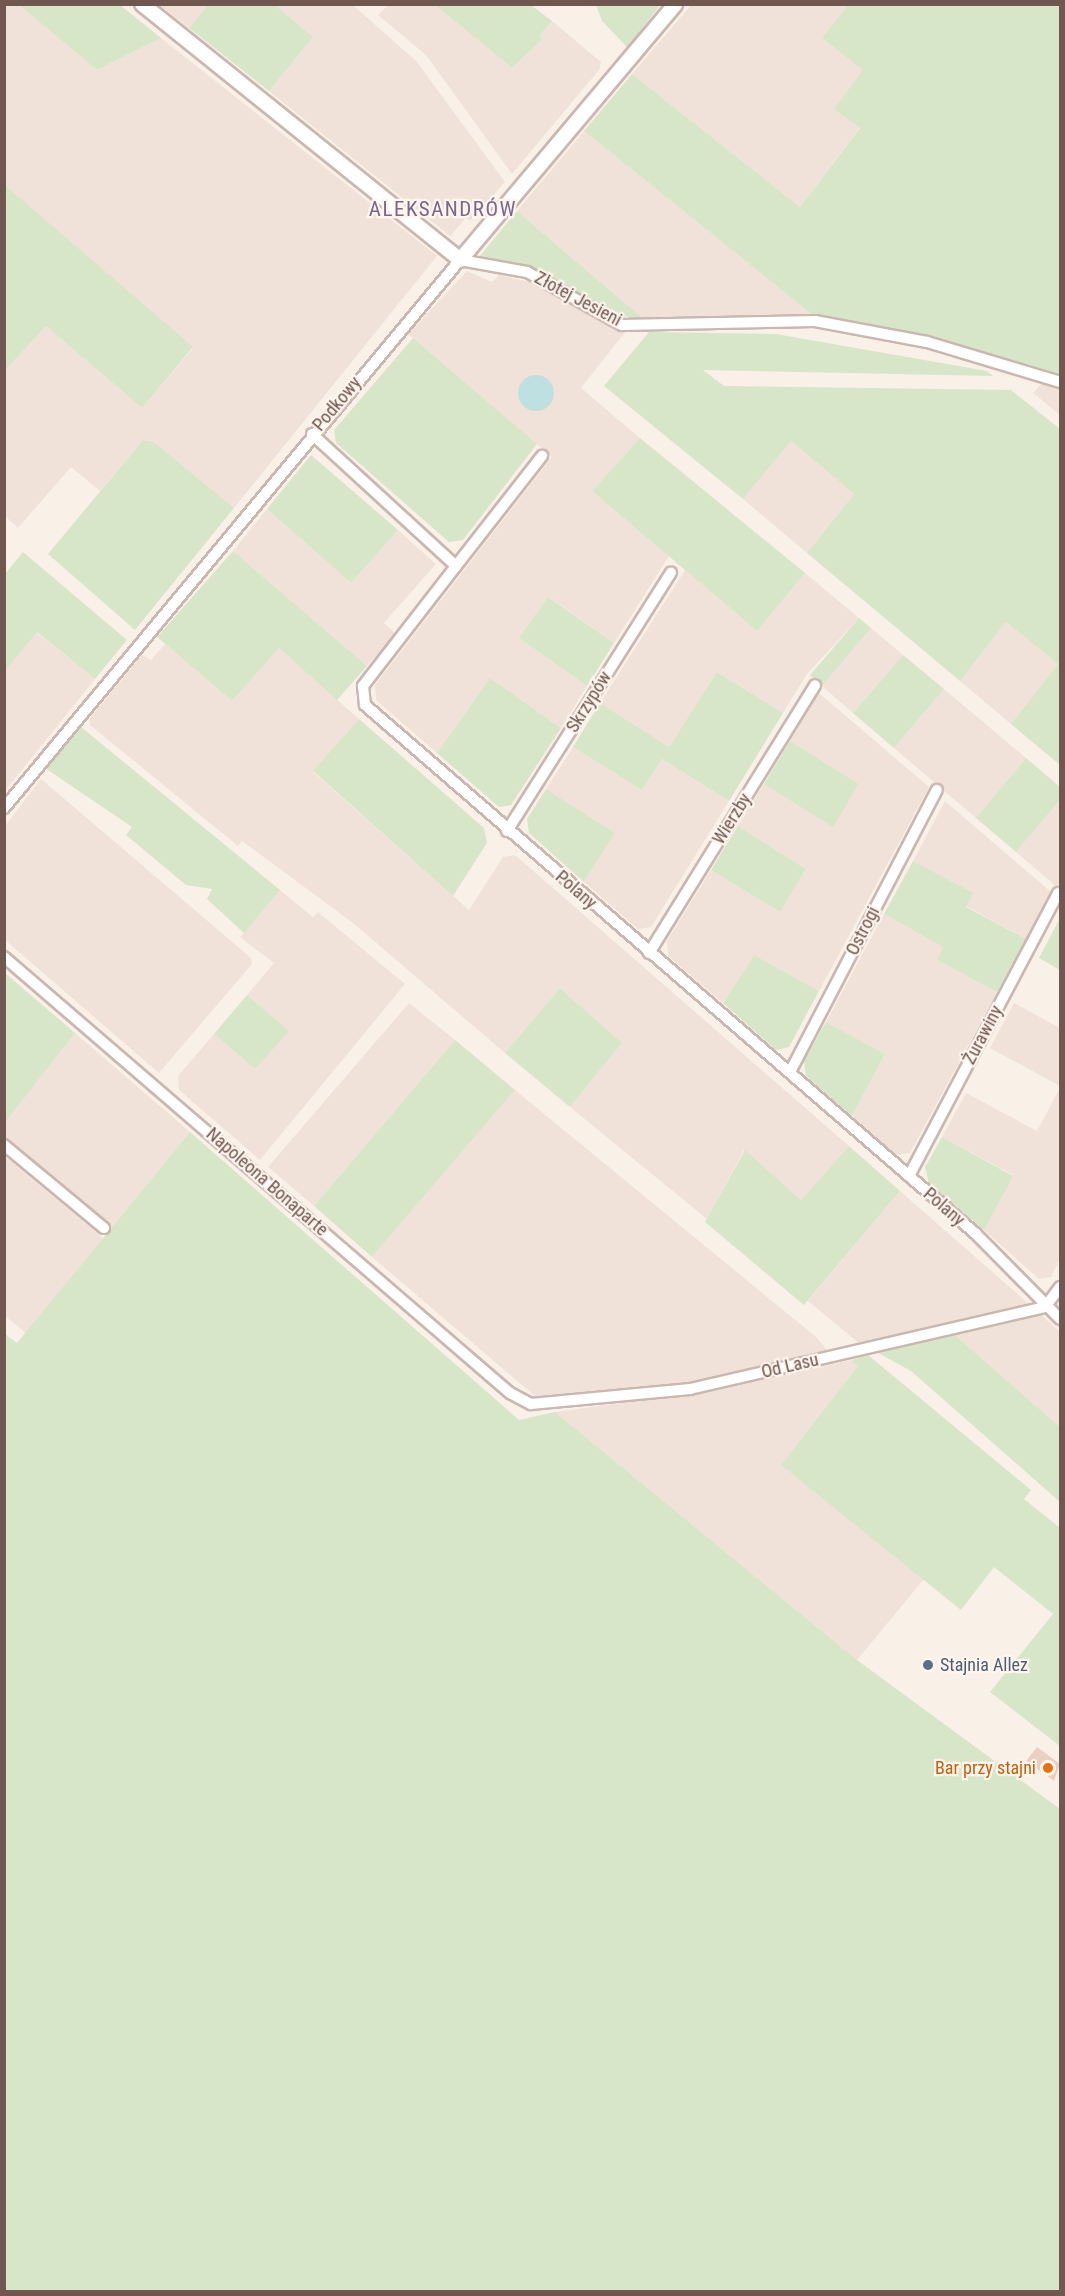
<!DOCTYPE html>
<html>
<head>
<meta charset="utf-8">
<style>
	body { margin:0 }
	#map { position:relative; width:1065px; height:2296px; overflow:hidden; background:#f9f1e8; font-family:"Roboto Condensed",sans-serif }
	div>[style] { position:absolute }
	.residential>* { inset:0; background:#f0e2d8 }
	.green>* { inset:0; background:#d7e5c8 }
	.water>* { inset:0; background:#bfe0e1 }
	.round { border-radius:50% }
	.building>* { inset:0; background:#ebcfc3 }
	.roads { filter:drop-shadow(2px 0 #cab8b0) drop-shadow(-2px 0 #cab8b0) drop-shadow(0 2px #cab8b0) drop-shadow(0 -2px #cab8b0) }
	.minor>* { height:10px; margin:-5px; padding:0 5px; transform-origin:5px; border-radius:5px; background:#fff }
	.tertiary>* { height:14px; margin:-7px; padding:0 7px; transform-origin:7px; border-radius:7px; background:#fff }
	.dots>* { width:16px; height:16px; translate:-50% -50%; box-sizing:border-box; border:3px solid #fdf5ee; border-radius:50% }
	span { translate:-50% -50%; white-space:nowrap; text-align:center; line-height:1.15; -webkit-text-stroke:4.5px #fdf5ee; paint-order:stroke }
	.street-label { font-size:18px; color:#705750 }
	.service-label { font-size:18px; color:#4e5e75 }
	.left { translate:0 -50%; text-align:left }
	.food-label { font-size:18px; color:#c56008 }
	.right { translate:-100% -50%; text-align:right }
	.quarter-label { font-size:21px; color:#7b678c; letter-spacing:1.5px }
	.frame { position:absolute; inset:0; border:6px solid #705750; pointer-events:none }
</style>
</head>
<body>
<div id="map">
	<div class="residential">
		<i style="clip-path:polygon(5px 5px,19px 5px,97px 70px,161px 38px,437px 256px,234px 508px,154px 442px,143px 440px,100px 491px,71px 467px,18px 528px,5px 516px,4px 370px,46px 326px,142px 408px,193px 348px,5px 185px)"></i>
		<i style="clip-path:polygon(160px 5px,208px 5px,189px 28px)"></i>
		<i style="clip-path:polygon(275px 5px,353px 5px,417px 62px,505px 182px,470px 221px,466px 218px,450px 236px,269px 91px,313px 37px)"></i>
		<i style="clip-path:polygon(388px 5px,435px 5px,512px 68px,542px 40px,539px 36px,552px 21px,601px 62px,599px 70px,512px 174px,426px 55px,378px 15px)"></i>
		<i style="clip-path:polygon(691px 5px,848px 5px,822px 38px,864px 70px,860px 127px,800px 207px,632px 74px)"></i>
		<i style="clip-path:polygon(584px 131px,814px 316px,647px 322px,517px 211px)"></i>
		<i style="clip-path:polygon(467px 271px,492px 282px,499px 275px,530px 282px,626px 331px,581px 388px,640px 438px,592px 491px,669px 556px,614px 643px,549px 597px,519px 638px,587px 686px,561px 728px,490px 678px,437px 753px,376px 700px,375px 685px,552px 457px,408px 334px)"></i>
		<i style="clip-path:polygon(1043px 382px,1060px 386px,1060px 415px,1033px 393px)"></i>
		<i style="clip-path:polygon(791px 441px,854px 494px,807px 553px,743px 499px)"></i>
		<i style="clip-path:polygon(267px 509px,351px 583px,398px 530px,436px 564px,384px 623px,396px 634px,367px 666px,233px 551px)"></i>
		<i style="clip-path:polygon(685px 570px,757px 631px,805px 573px,859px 618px,807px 674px,783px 713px,717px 672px,669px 747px,600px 703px)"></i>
		<i style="clip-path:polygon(1006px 622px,1058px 664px,1011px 724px,960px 681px)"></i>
		<i style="clip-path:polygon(871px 628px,903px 655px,853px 713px,822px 686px)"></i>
		<i style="clip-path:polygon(36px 632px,95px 679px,5px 791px,5px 671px)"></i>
		<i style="clip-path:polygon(165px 644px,232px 701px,279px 648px,359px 719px,313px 772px,469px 910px,503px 857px,515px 855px,849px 1146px,801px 1200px,744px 1150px,707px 1219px,570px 1107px,622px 1043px,560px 988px,505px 1053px,353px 923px,242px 841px,238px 846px,90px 725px,90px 718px,142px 655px,151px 660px)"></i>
		<i style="clip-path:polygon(944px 689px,1026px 758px,976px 818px,894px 748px)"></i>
		<i style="clip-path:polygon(819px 693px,929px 787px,819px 991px,754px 955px,723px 1003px,668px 956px,667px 941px,711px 870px,780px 912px,806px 869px,738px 826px,764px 784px,833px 826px,859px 784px,790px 741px)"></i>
		<i style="clip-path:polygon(573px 747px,642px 790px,662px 759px,729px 801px,651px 927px,638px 929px,584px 882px,615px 833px,546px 789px)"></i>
		<i style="clip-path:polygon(41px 779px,251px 958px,252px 964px,159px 1073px,5px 940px,5px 826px)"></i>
		<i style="clip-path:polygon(1060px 800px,1060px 883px,1057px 887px,1016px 852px)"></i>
		<i style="clip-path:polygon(945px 801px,1051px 892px,1026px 939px,966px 906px,972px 893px,913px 861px)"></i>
		<i style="clip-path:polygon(280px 890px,313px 917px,318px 912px,405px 984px,260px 1160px,179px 1090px,178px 1076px,214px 1034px,255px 1069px,285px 1028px,247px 995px,274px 963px,240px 937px)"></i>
		<i style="clip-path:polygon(884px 914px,943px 947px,937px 960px,997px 992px,910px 1153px,896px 1155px,852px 1116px,885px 1054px,826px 1022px)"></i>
		<i style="clip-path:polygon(409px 1003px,455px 1040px,314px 1206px,268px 1167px)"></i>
		<i style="clip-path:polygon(1014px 1003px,1060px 1028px,1060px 1086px,990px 1048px)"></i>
		<i style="clip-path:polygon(75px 1033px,190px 1132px,112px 1227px,5px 1138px,4px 1122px)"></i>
		<i style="clip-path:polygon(1060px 1088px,1060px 1259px,1051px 1277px,1039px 1279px,984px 1230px,1013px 1175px,942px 1137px,966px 1093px,1037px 1131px)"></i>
		<i style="clip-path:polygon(515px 1090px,816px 1337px,830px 1353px,712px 1379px,542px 1402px,372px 1257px)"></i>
		<i style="clip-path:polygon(4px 1156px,103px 1238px,26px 1333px,5px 1316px)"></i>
		<i style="clip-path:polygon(900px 1191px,1029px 1304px,861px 1345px,808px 1301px)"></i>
		<i style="clip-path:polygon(1040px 1314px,1060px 1332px,1060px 1427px,955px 1335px)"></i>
		<i style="clip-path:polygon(852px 1360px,857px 1367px,781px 1465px,924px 1579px,857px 1660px,555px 1412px,717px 1390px)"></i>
	</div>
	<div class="green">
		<i style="clip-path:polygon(19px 5px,120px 5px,161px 38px,97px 70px)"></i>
		<i style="clip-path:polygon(208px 5px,275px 5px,313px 37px,269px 91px,189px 28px)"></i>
		<i style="clip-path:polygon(435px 5px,531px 5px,552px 21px,539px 36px,542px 40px,512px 68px)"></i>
		<i style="clip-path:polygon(596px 5px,596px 4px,660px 5px,628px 48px,602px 21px)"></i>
		<i style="clip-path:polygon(848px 5px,1060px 5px,1060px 374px,975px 349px,814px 316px,584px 131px,632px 74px,800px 207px,860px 128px,834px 109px,863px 70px,822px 38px)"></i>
		<i style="clip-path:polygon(5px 185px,193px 347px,142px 408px,46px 326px,5px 370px)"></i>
		<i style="clip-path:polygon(517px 211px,647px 322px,609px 312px,527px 266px,480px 256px)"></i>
		<i style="clip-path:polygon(649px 332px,776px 334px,987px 371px,993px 376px,703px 370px,724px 386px,1011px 390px,1060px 429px,1060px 765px,1011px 724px,1058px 664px,1006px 622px,960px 681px,807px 553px,854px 494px,791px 441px,743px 499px,604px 386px)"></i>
		<i style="clip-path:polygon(413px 338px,537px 444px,463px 540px,449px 542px,336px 443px,334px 430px)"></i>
		<i style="clip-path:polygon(640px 438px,805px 573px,757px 631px,592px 491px)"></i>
		<i style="clip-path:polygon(143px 440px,154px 442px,234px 508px,135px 630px,48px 554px)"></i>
		<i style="clip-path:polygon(311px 455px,398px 530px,351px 583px,267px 509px)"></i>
		<i style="clip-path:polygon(233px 551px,367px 666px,337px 700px,279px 648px,232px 701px,157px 637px)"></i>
		<i style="clip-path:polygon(23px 552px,127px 640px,95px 679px,37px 632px,5px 671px,5px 574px)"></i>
		<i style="clip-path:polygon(548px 597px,614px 643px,587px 686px,519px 638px)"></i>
		<i style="clip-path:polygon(859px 618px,871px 628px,822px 686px,810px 675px)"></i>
		<i style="clip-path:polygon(903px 655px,944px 689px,894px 748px,853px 713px)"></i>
		<i style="clip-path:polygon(717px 672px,783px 713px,729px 801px,662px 759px,642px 790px,573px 747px,600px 703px,669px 747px)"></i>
		<i style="clip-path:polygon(490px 678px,561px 728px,511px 805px,499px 807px,437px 753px)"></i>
		<i style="clip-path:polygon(359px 719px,484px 828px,487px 843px,453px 896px,313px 771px)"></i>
		<i style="clip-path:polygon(81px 727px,280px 890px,244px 933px,207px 899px,212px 889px,186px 885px,126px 835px,132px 827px,45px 768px)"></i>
		<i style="clip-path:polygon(790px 741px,859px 784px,833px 827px,764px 784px)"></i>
		<i style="clip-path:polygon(1026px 758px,1060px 787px,1060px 800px,1016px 852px,976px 818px)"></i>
		<i style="clip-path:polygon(546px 789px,615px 833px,584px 882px,529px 833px,527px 819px)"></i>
		<i style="clip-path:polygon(738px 826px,806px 869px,780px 912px,711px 870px)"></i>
		<i style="clip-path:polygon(913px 861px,973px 893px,966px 907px,1026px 939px,997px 992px,937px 960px,943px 947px,884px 914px)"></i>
		<i style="clip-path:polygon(1060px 918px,1060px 970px,1039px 958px)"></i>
		<i style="clip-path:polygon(754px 955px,819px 991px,789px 1047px,776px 1050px,723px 1003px)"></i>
		<i style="clip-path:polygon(5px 973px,75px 1033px,5px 1122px)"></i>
		<i style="clip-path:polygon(560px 988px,622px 1043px,570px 1107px,505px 1053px)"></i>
		<i style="clip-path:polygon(247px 995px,289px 1031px,255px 1069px,214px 1034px)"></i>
		<i style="clip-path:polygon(826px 1022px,885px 1054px,852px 1116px,806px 1076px,804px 1061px)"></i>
		<i style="clip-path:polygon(455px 1040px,515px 1090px,372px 1257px,314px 1206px)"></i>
		<i style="clip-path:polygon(190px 1132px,519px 1420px,555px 1412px,857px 1660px,1060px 1809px,1060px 2291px,5px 2291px,5px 1334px,17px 1343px)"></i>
		<i style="clip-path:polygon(942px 1137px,1013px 1176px,984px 1230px,929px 1183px,925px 1167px)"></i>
		<i style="clip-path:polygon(849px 1146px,900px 1191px,804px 1305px,705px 1222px,745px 1150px,801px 1200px)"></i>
		<i style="clip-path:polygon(955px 1335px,1060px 1427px,1060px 1502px,911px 1371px,878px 1353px)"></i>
		<i style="clip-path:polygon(868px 1355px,1031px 1490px,1024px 1499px,1060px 1528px,1060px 1746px,990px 1692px,1053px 1614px,994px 1567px,961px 1610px,781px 1465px,857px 1367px,852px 1360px)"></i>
	</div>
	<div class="water">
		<i class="round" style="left:518px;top:375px;width:36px;height:36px"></i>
	</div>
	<div class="building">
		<i style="clip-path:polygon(1037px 1747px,1060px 1764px,1054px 1781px,1026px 1761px)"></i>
	</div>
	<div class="roads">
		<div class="minor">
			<i style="left:312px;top:434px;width:195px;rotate:42.5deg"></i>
			<i style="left:456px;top:566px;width:152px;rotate:127.8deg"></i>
			<i style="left:363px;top:686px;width:19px;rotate:84deg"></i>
			<i style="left:365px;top:705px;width:807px;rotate:40.88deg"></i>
			<i style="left:975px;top:1233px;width:121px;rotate:45.3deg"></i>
			<i style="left:456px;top:566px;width:140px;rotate:-52deg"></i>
			<i style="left:4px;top:808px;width:713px;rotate:-50.24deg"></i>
			<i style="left:460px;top:260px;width:68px;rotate:10.2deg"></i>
			<i style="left:527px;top:272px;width:109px;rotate:29.2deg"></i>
			<i style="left:622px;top:325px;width:193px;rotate:-1.2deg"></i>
			<i style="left:815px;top:321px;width:114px;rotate:10.6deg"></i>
			<i style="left:927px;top:342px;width:139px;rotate:16.7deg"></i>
			<i style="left:507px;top:831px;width:306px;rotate:-57.6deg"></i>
			<i style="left:649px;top:953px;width:315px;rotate:-58.2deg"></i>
			<i style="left:4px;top:957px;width:668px;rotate:40.75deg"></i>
			<i style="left:510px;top:1393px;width:24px;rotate:28deg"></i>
			<i style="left:531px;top:1404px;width:160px;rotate:-5.4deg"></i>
			<i style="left:690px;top:1389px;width:364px;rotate:-13deg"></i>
			<i style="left:1045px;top:1307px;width:25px;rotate:-53deg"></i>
			<i style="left:790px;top:1072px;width:318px;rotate:-62.5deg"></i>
			<i style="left:4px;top:1145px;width:130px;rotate:39.7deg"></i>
			<i style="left:909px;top:1176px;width:320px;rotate:-62.2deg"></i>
		</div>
		<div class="tertiary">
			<i style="left:142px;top:4px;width:408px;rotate:38.8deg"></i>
			<i style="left:460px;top:260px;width:334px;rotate:-49.9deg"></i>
		</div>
	</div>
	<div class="dots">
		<i style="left:928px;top:1665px;background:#5c6f8a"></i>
		<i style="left:1048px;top:1768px;background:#e8710a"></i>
	</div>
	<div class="street-label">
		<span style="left:578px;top:299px;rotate:28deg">Złotej Jesieni</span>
		<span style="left:337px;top:404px;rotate:-50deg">Podkowy</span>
		<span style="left:589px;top:702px;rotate:-58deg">Skrzypów</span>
		<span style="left:732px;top:819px;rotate:-58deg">Wierzby</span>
		<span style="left:576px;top:890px;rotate:41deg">Polany</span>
		<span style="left:863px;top:931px;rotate:-63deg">Ostrogi</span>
		<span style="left:983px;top:1035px;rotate:-62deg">Żurawiny</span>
		<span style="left:267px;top:1182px;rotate:41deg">Napoleona Bonaparte</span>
		<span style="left:944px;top:1207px;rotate:41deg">Polany</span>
		<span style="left:790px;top:1366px;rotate:-13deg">Od Lasu</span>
	</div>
	<div class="service-label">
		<span class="left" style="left:940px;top:1665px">Stajnia Allez</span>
	</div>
	<div class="food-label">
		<span class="right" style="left:1036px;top:1768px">Bar przy stajni</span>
	</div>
	<div class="quarter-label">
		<span style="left:443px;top:209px">ALEKSANDRÓW</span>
	</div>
	<div class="frame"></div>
</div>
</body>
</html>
